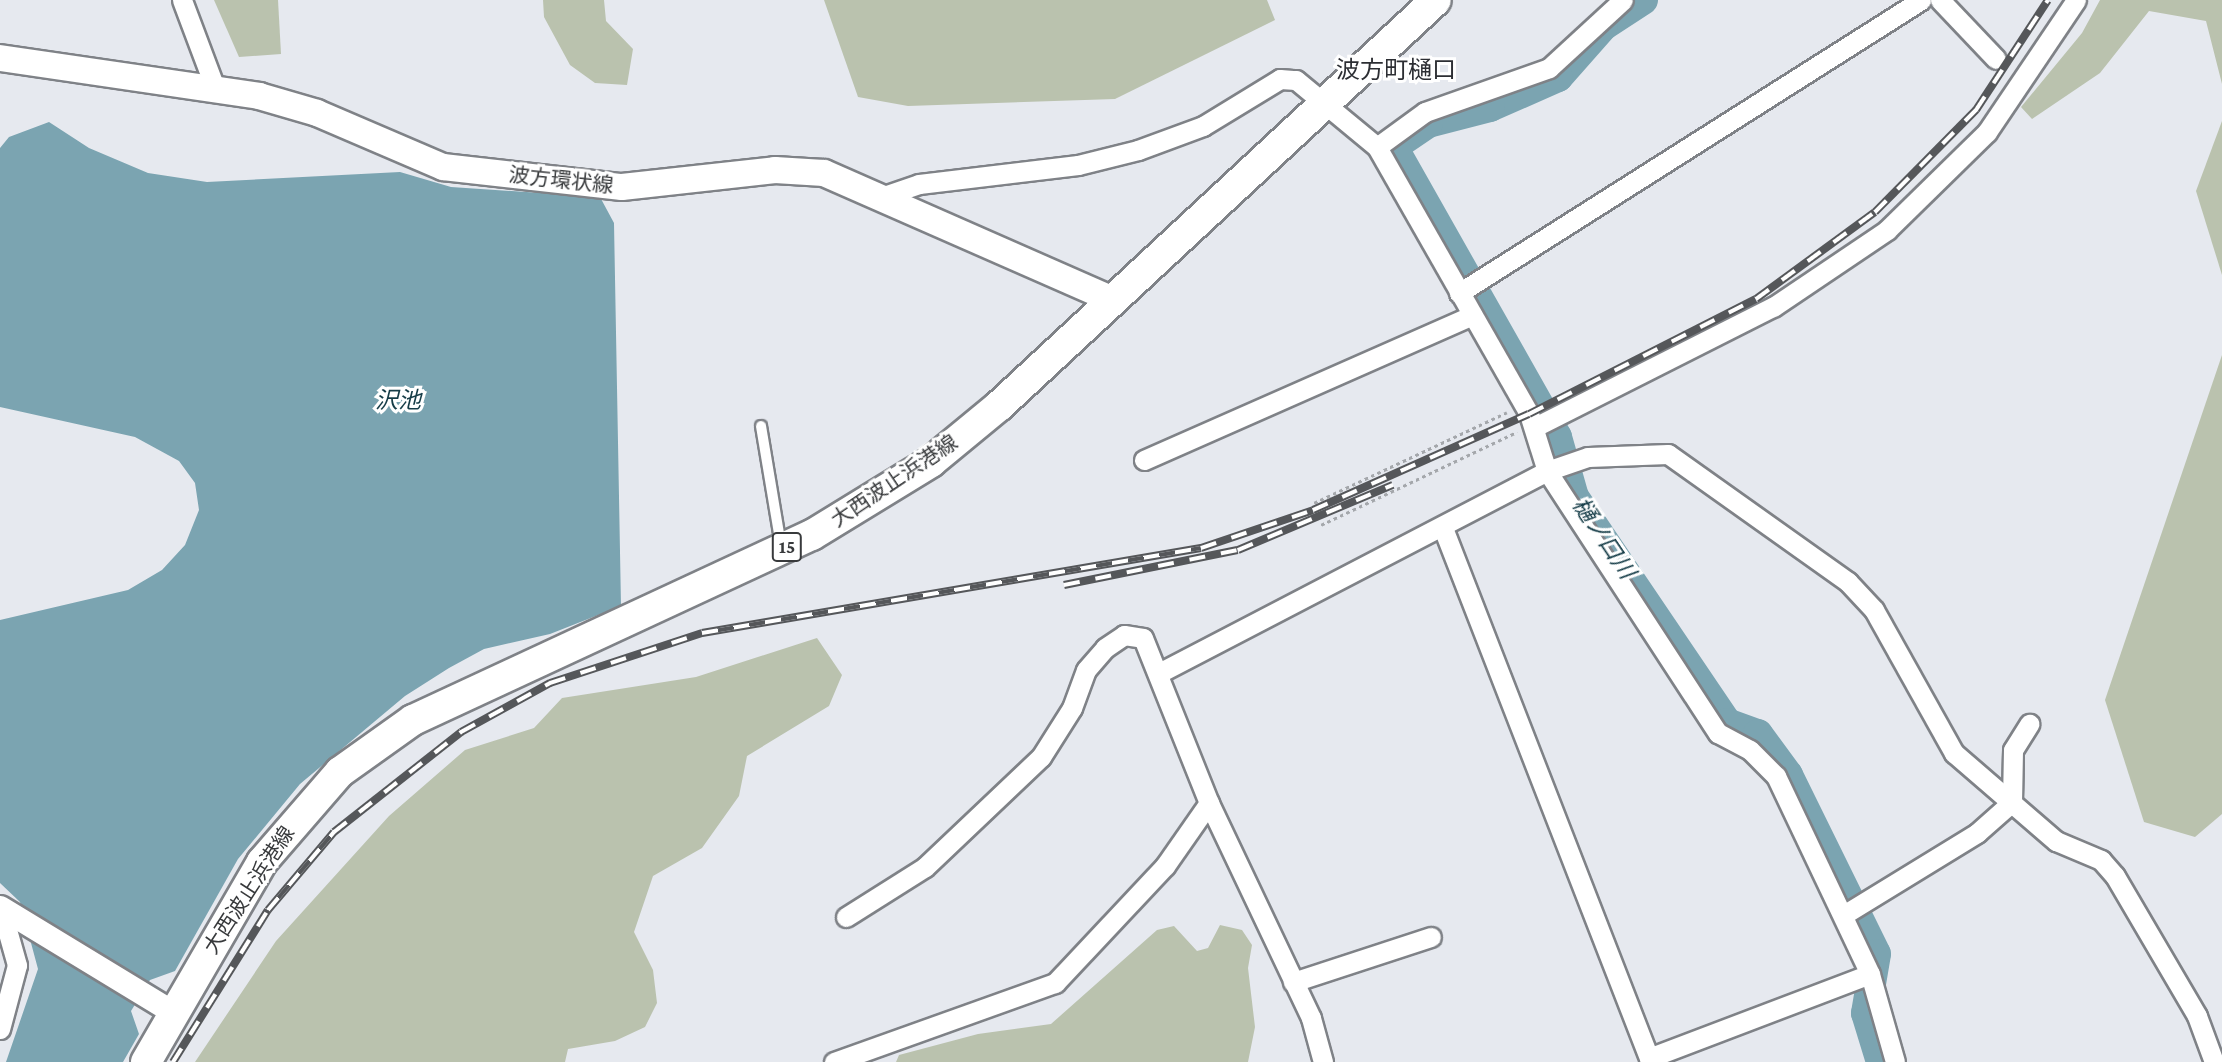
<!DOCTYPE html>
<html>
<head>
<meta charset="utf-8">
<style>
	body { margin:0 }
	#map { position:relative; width:2222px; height:1062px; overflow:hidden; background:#e6e9ef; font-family:"Crimson Pro","Noto Sans JP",serif }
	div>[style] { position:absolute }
	.green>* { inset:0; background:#bac2ae }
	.water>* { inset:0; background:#7ba4b1 }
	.river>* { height:30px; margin:-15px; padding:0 15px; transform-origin:15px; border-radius:15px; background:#7ba4b1 }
	.path>* { height:2.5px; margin-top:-1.25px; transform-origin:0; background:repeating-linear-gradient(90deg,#a4a7ab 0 3.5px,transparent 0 7px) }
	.roads { filter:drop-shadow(2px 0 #7f8287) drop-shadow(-2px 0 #7f8287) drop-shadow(0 2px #7f8287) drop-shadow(0 -2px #7f8287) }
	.service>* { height:10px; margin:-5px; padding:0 5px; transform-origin:5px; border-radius:5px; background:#fff }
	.minor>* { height:19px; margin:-9.5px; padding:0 9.5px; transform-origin:9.5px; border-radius:9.5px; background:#fff }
	.tertiary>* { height:23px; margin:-11.5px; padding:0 11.5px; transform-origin:11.5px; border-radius:11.5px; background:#fff }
	.secondary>* { height:26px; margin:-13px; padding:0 13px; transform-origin:13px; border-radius:13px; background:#fff }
	.primary>* { height:30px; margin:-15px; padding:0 15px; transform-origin:15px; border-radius:15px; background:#fff }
	.rail>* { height:8px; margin-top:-4px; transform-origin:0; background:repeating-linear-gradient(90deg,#fff 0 16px,#55575a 0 32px); box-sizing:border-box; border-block:2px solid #55575a }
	span { translate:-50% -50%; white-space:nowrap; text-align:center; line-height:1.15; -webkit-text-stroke:6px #fff; paint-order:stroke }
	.shield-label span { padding:2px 5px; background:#fff; border:2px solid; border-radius:5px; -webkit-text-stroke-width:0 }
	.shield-label { font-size:19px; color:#383a3c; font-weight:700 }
	.street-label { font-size:21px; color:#383a3c }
	.water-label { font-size:23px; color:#153c47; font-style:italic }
	.quarter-label { font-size:24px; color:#2c2e33 }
</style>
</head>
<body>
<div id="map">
	<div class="green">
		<i style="clip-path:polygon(214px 0,278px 0,281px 54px,239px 57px)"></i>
		<i style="clip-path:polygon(543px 0,604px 0,606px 21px,633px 49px,627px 85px,595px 83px,570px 65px,544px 17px)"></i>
		<i style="clip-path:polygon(824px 0,1267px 0,1275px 20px,1115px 99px,908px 106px,858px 97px)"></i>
		<i style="clip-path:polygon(2100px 0,2222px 0,2222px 84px,2206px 21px,2149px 11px,2100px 73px,2032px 119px,2021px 107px,2082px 33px)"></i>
		<i style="clip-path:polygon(2222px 121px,2222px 275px,2196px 191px)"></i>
		<i style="clip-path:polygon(2222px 355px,2222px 814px,2195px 837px,2144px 822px,2105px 700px)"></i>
		<i style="clip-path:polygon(817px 638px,842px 675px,829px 706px,747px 756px,739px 796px,702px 848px,653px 876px,634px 932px,653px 970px,657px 1003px,645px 1027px,615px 1041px,568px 1049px,565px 1062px,195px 1062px,276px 941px,389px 816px,465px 750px,534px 728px,562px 698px,696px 677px)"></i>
		<i style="clip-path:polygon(1220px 925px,1242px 930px,1252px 945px,1248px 968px,1255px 1027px,1248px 1062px,896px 1062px,899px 1055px,978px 1034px,1051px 1024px,1157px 930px,1174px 926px,1197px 951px,1208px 948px)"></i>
	</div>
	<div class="water">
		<i style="clip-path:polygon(49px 122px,89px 148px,148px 173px,207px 182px,400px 172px,451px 187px,600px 197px,614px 223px,621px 606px,550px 634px,484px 649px,449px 668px,405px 696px,300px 784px,238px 859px,175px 971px,150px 980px,131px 1011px,139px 1034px,123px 1062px,6px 1062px,38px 969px,20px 902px,0 883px,0 620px,128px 590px,162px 570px,185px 545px,199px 510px,195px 483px,179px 461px,135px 437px,0 407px,0 148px,9px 137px)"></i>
	</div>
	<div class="river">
		<i style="left:1643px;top:0;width:48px;rotate:147deg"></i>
		<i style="left:1603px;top:26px;width:68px;rotate:131.4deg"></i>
		<i style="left:1558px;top:77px;width:74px;rotate:156.2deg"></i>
		<i style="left:1490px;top:107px;width:64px;rotate:165.5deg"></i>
		<i style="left:1428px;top:123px;width:42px;rotate:145.6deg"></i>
		<i style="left:1393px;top:147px;width:333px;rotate:60.5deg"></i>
		<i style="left:1557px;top:437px;width:62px;rotate:74.2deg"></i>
		<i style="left:1574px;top:497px;width:273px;rotate:55.9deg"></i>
		<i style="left:1727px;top:723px;width:33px;rotate:20deg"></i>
		<i style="left:1758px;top:734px;width:51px;rotate:53.8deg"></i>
		<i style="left:1788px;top:775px;width:199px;rotate:63.8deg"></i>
		<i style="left:1876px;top:954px;width:60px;rotate:99.6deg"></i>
		<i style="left:1866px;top:1013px;width:51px;rotate:73deg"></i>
	</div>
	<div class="path">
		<i style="left:1314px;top:503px;width:213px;rotate:-25.2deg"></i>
		<i style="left:1321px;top:525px;width:217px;rotate:-25.4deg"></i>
	</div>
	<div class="roads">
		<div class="service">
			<i style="left:761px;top:426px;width:122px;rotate:80.5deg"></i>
		</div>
		<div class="minor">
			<i style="left:182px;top:0;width:94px;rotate:69.4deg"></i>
			<i style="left:1940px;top:0;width:81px;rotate:46.5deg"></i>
			<i style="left:1377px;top:147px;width:59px;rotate:-36.1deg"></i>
			<i style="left:1425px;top:112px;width:132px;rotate:-19.5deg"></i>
			<i style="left:1549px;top:68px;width:100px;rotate:-42.6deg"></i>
			<i style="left:884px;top:196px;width:37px;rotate:-19deg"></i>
			<i style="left:919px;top:184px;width:160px;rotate:-6.8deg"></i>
			<i style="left:1078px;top:165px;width:62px;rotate:-14deg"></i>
			<i style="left:1138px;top:150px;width:69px;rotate:-20.3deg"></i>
			<i style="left:1203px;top:126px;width:90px;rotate:-31.4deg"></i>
			<i style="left:1280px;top:79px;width:16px;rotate:4deg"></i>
			<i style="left:1296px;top:80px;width:105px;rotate:39.6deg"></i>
			<i style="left:1377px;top:147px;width:307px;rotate:60.3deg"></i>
			<i style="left:1529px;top:414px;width:60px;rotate:72.5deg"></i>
			<i style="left:1547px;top:471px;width:313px;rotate:56.9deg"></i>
			<i style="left:1718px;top:733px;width:36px;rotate:28deg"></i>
			<i style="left:1750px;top:750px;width:37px;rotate:45deg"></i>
			<i style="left:1776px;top:776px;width:219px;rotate:64.6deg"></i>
			<i style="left:1870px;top:974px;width:91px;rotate:74.1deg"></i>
			<i style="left:1459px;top:293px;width:547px;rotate:-32.38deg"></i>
			<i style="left:1535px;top:427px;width:267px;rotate:-26.8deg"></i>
			<i style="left:1773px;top:307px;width:138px;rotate:-34deg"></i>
			<i style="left:1887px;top:230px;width:140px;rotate:-44.4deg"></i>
			<i style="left:1987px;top:132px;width:159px;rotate:-56deg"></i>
			<i style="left:1144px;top:460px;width:359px;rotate:-23.8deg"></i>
			<i style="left:1443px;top:528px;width:569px;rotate:68.76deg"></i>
			<i style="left:1649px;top:1058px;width:236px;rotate:-20.8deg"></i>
			<i style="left:1159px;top:673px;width:437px;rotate:-27.5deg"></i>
			<i style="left:1547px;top:471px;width:43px;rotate:-18.9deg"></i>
			<i style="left:1588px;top:457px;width:80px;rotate:-2.1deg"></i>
			<i style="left:1668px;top:454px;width:221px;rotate:35.4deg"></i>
			<i style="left:1848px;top:582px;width:38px;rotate:47deg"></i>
			<i style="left:1874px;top:610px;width:164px;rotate:60.8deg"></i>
			<i style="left:1954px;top:753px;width:135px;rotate:40.8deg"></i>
			<i style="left:2056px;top:841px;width:49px;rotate:22.9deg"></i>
			<i style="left:2101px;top:860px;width:21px;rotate:49deg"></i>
			<i style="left:2115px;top:876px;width:162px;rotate:59.6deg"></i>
			<i style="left:2197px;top:1016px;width:49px;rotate:69.7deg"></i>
			<i style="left:1845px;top:914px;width:155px;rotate:-31.5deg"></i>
			<i style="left:1977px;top:833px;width:47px;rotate:-41.5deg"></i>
			<i style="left:2012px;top:802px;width:52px;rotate:-88.9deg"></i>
			<i style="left:2013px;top:750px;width:31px;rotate:-58deg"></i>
			<i style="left:846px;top:917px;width:93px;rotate:-32.3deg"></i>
			<i style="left:925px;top:867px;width:160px;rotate:-43.5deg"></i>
			<i style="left:1041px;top:757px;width:58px;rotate:-57.7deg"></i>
			<i style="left:1072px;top:708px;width:40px;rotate:-69.8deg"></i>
			<i style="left:1086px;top:670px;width:29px;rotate:-49deg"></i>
			<i style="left:1105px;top:648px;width:23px;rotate:-34deg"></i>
			<i style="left:1124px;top:635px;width:19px;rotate:9deg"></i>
			<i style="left:1143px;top:638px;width:178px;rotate:68.2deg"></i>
			<i style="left:1209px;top:803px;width:238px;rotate:64.6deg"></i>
			<i style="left:1311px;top:1018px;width:46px;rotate:74.7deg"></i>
			<i style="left:1293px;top:982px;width:145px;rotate:-18.1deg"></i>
			<i style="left:0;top:1029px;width:66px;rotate:-75.1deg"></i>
			<i style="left:17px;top:965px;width:59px;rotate:-105.7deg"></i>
			<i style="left:834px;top:1062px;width:235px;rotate:-19.7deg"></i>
			<i style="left:1055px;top:983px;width:161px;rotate:-46.8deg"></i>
			<i style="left:1165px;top:866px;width:77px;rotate:-55.1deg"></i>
		</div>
		<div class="tertiary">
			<i style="left:0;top:907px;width:204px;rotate:31.3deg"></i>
		</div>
		<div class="secondary">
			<i style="left:0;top:58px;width:262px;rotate:8.3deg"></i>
			<i style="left:259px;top:96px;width:60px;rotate:16.3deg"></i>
			<i style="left:317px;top:113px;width:137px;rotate:23.2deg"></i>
			<i style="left:443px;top:167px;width:180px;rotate:6.4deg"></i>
			<i style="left:622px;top:187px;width:154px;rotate:-6.3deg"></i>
			<i style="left:775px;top:170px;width:49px;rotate:3.5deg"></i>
			<i style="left:824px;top:173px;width:313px;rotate:23.7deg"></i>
		</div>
		<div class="primary">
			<i style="left:146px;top:1062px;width:231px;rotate:-59.9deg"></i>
			<i style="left:262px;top:862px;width:119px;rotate:-49.1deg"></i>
			<i style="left:340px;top:772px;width:90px;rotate:-35.5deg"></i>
			<i style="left:413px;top:720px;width:440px;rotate:-24.9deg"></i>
			<i style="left:812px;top:535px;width:140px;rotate:-31.5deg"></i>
			<i style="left:931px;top:462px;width:88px;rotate:-39.5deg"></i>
			<i style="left:999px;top:406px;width:596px;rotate:-42.89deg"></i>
		</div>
	</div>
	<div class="rail">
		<i style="left:1064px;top:585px;width:177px;rotate:-11.4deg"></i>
		<i style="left:1238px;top:550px;width:168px;rotate:-22.8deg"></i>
		<i style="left:173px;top:1062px;width:179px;rotate:-58deg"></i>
		<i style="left:268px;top:910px;width:102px;rotate:-49.8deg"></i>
		<i style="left:334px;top:832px;width:162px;rotate:-38.2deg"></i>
		<i style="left:461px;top:732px;width:102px;rotate:-28.8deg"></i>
		<i style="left:550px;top:683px;width:160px;rotate:-18.2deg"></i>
		<i style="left:702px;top:633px;width:506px;rotate:-9.67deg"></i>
		<i style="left:1201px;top:548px;width:118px;rotate:-18.7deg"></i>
		<i style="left:1313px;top:510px;width:236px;rotate:-24deg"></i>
		<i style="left:1529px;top:414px;width:254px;rotate:-26.9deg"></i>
		<i style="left:1756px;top:299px;width:147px;rotate:-36.2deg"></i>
		<i style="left:1875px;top:212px;width:144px;rotate:-45.3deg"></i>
		<i style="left:1976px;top:110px;width:131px;rotate:-56.8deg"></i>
	</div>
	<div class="shield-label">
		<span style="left:787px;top:547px">15</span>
	</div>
	<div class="street-label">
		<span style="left:561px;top:180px;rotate:6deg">波方環状線</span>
		<span style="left:894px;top:481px;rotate:-34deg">大西波止浜港線</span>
		<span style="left:249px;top:890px;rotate:-57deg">大西波止浜港線</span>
	</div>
	<div class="water-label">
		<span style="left:398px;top:400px">沢池</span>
		<span style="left:1604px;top:538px;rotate:56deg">樋ノ口川</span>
	</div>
	<div class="quarter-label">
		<span style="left:1396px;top:70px">波方町樋口</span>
	</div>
</div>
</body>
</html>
